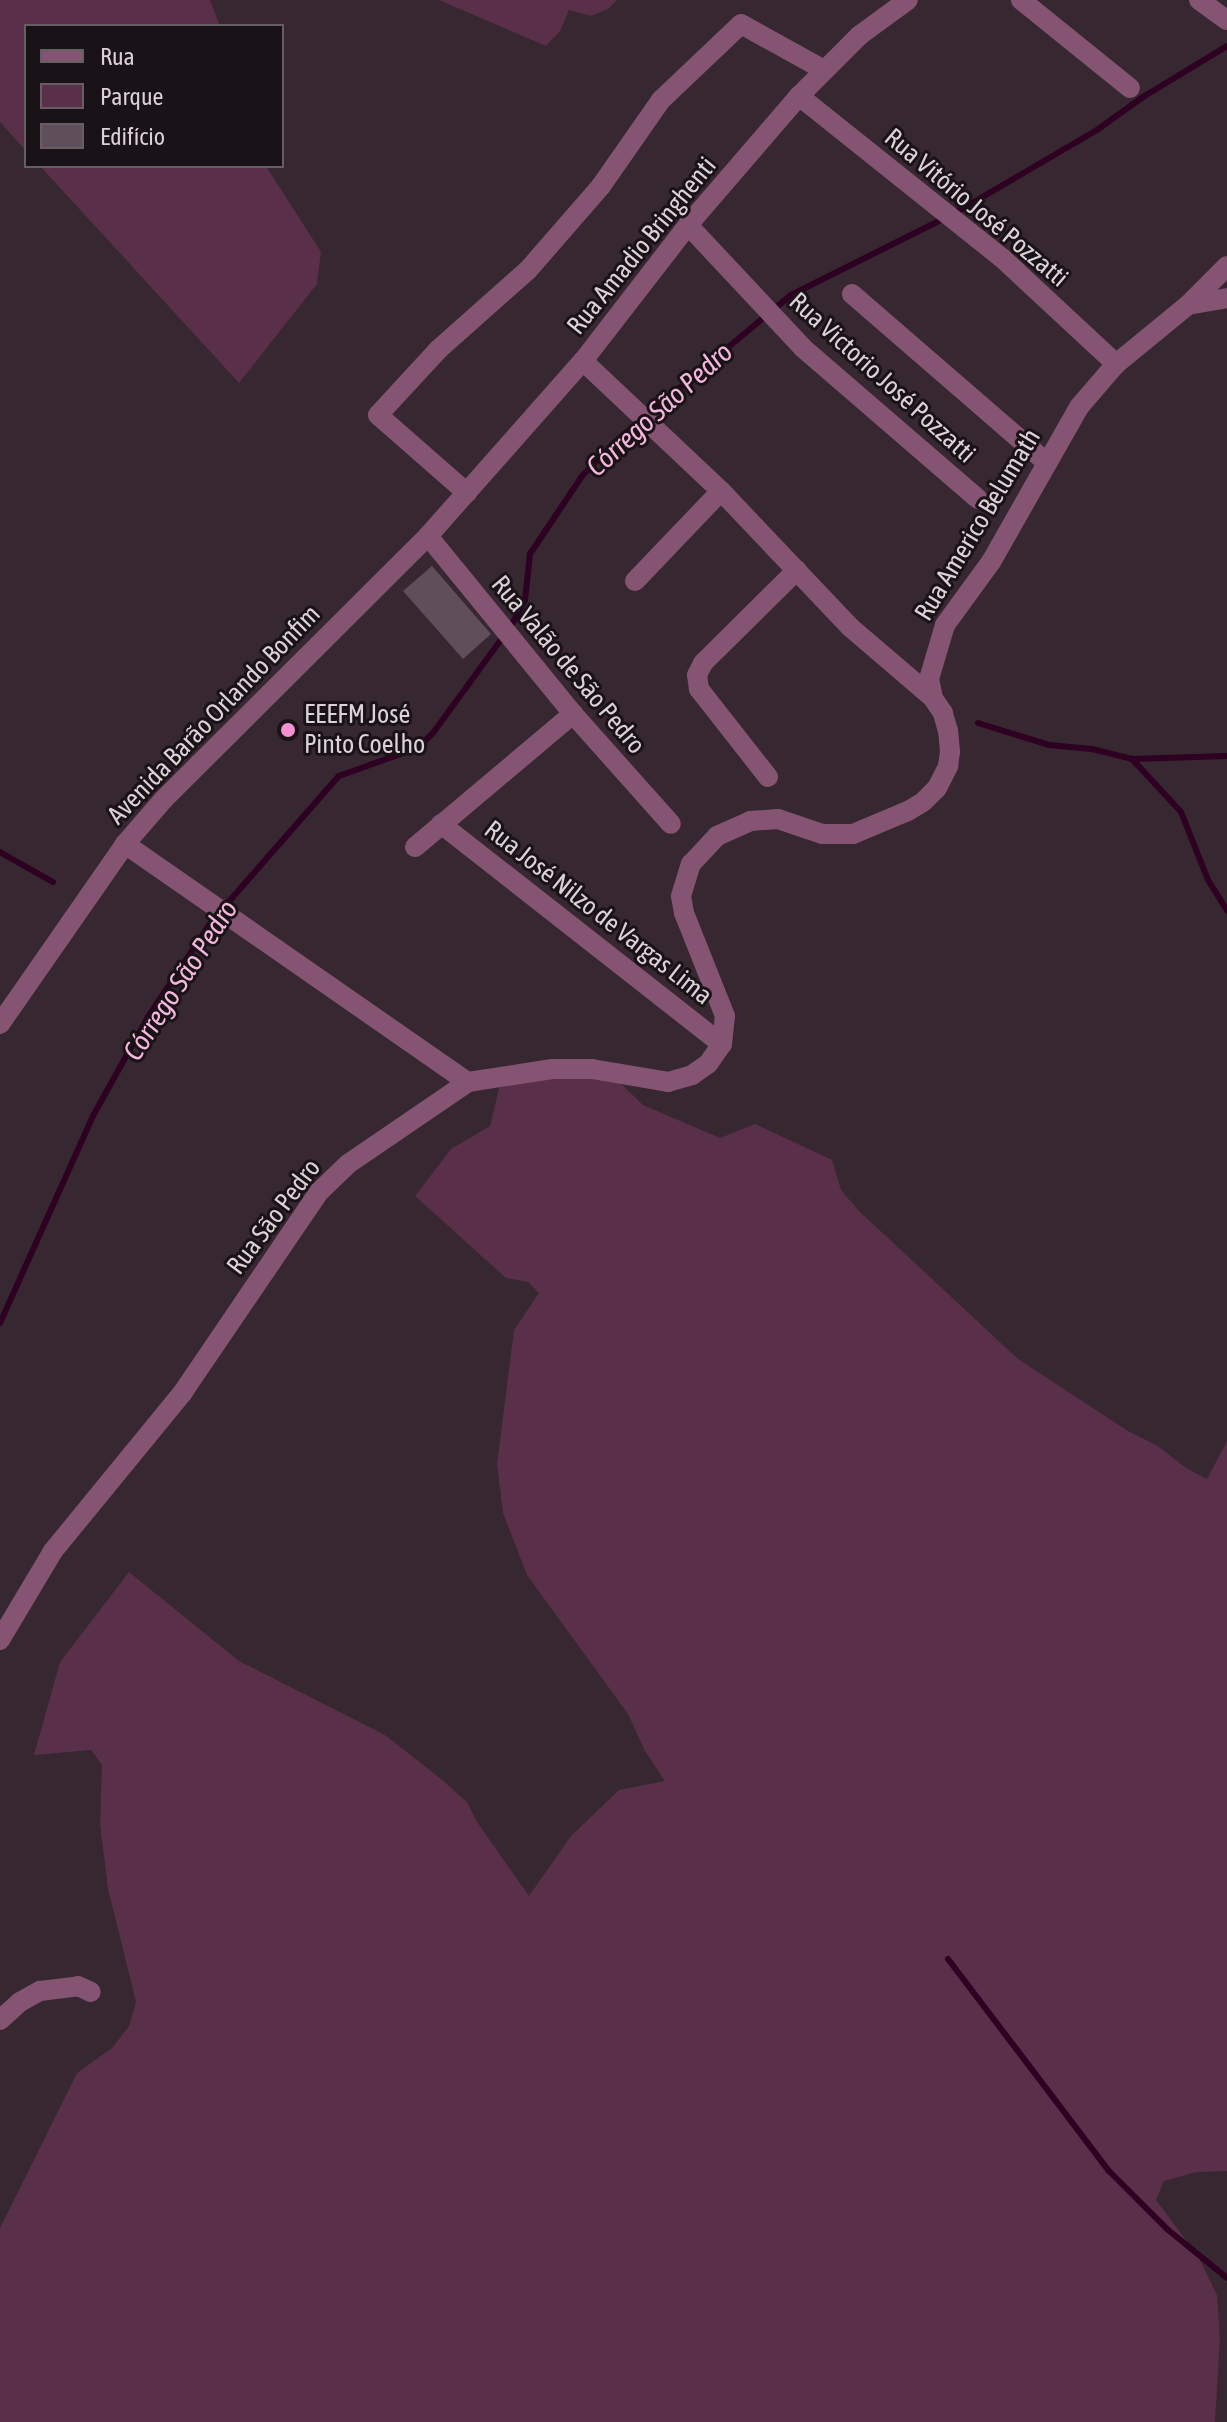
<!DOCTYPE html>
<html>
<head>
<meta charset="utf-8">
<style>
	body { margin:0 }
	#map { position:relative; width:1227px; height:2422px; overflow:hidden; background:#362730; font-family:"Asap Condensed",sans-serif }
	div>[style] { position:absolute }
	.green>* { inset:0; background:#592f4a }
	.stream>* { height:6px; margin:-3px; padding:0 3px; transform-origin:3px; border-radius:3px; background:#2e0021 }
	.building>* { inset:0; background:#604f5a }
	.minor>* { height:20px; margin:-10px; padding:0 10px; transform-origin:10px; border-radius:10px; background:#855473 }
	.dots>* { width:22px; height:22px; translate:-50% -50%; box-sizing:border-box; border:4px solid #191216; border-radius:50% }
	span { translate:-50% -50%; white-space:nowrap; text-align:center; line-height:1.15; -webkit-text-stroke:6px #191216; paint-order:stroke }
	.street-label { font-size:26px; color:#dbd1d7 }
	.poi-label { font-size:26px; color:#dbd1d7 }
	.left { translate:0 -50%; text-align:left }
	.water-label { font-size:28px; color:#f3b6dc; font-style:italic }
	.legend { position:absolute; left:24px; top:24px; width:260px; height:144px; box-sizing:border-box; background:#191216; border:2px solid #675e63; margin:0; padding:10px 14px; list-style:none; font-size:24px; color:#dbd1d7 }
	.legend li { display:flex; align-items:center; gap:16px; height:40px }
	.legend b { width:40px; border:2px solid #675e63 }
</style>
</head>
<body>
<div id="map">
	<div class="green">
		<i style="clip-path:polygon(0 0,210px 0,220px 26px,26px 26px,26px 151px,0 122px)"></i>
		<i style="clip-path:polygon(439px 0,617px 0,608px 9px,591px 16px,569px 10px,560px 31px,546px 46px)"></i>
		<i style="clip-path:polygon(40px 166px,266px 166px,321px 252px,317px 284px,239px 383px)"></i>
		<i style="clip-path:polygon(612px 1075px,643px 1105px,720px 1138px,755px 1124px,832px 1160px,841px 1190px,859px 1211px,1018px 1359px,1128px 1431px,1158px 1446px,1186px 1468px,1207px 1479px,1227px 1441px,1227px 2171px,1197px 2172px,1164px 2181px,1156px 2200px,1198px 2256px,1217px 2295px,1220px 2338px,1215px 2422px,0 2422px,0 2228px,77px 2073px,112px 2048px,129px 2026px,136px 2002px,108px 1889px,100px 1824px,102px 1765px,91px 1750px,34px 1755px,60px 1662px,129px 1572px,239px 1661px,385px 1735px,441px 1779px,467px 1802px,477px 1822px,529px 1896px,571px 1836px,619px 1790px,665px 1781px,645px 1751px,628px 1714px,527px 1575px,503px 1513px,497px 1464px,514px 1330px,539px 1293px,528px 1282px,506px 1278px,415px 1196px,451px 1149px,490px 1126px,501px 1080px)"></i>
	</div>
	<div class="stream">
		<i style="left:955px;top:213px;width:164px;rotate:-30.3deg"></i>
		<i style="left:1097px;top:130px;width:57px;rotate:-35.7deg"></i>
		<i style="left:1143px;top:97px;width:98px;rotate:-31.3deg"></i>
		<i style="left:510px;top:628px;width:32px;rotate:-62deg"></i>
		<i style="left:525px;top:600px;width:46px;rotate:-83.8deg"></i>
		<i style="left:530px;top:554px;width:94px;rotate:-56.3deg"></i>
		<i style="left:582px;top:476px;width:47px;rotate:-45.9deg"></i>
		<i style="left:615px;top:442px;width:229px;rotate:-39.9deg"></i>
		<i style="left:791px;top:295px;width:172px;rotate:-26.6deg"></i>
		<i style="left:978px;top:723px;width:74px;rotate:17.2deg"></i>
		<i style="left:1049px;top:745px;width:43px;rotate:5.3deg"></i>
		<i style="left:1092px;top:749px;width:41px;rotate:14deg"></i>
		<i style="left:1132px;top:759px;width:95px;rotate:-1.8deg"></i>
		<i style="left:1132px;top:759px;width:72px;rotate:47.2deg"></i>
		<i style="left:1181px;top:812px;width:73px;rotate:68.3deg"></i>
		<i style="left:1208px;top:880px;width:36px;rotate:58deg"></i>
		<i style="left:0;top:852px;width:61px;rotate:29.5deg"></i>
		<i style="left:0;top:1323px;width:229px;rotate:-65.8deg"></i>
		<i style="left:94px;top:1114px;width:111px;rotate:-60.9deg"></i>
		<i style="left:148px;top:1017px;width:114px;rotate:-56.4deg"></i>
		<i style="left:211px;top:922px;width:194px;rotate:-48.8deg"></i>
		<i style="left:339px;top:776px;width:83px;rotate:-19.7deg"></i>
		<i style="left:417px;top:748px;width:22px;rotate:-43deg"></i>
		<i style="left:433px;top:733px;width:119px;rotate:-53.9deg"></i>
		<i style="left:948px;top:1959px;width:265px;rotate:52.8deg"></i>
		<i style="left:1108px;top:2170px;width:83px;rotate:45deg"></i>
		<i style="left:1167px;top:2229px;width:77px;rotate:39.2deg"></i>
	</div>
	<div class="building">
		<i style="clip-path:polygon(432px 566px,491px 634px,463px 659px,403px 591px)"></i>
	</div>
	<div class="minor">
		<i style="left:1021px;top:0;width:140px;rotate:38.9deg"></i>
		<i style="left:1199px;top:0;width:34px;rotate:36deg"></i>
		<i style="left:799px;top:96px;width:260px;rotate:38.6deg"></i>
		<i style="left:1002px;top:258px;width:156px;rotate:42.9deg"></i>
		<i style="left:688px;top:225px;width:168px;rotate:46.9deg"></i>
		<i style="left:803px;top:348px;width:231px;rotate:40.8deg"></i>
		<i style="left:852px;top:294px;width:258px;rotate:40.9deg"></i>
		<i style="left:1188px;top:305px;width:40px;rotate:-10deg"></i>
		<i style="left:583px;top:361px;width:190px;rotate:43.3deg"></i>
		<i style="left:721px;top:491px;width:187px;rotate:46.5deg"></i>
		<i style="left:850px;top:627px;width:109px;rotate:40.5deg"></i>
		<i style="left:467px;top:493px;width:118px;rotate:-138.8deg"></i>
		<i style="left:378px;top:415px;width:90px;rotate:-47.3deg"></i>
		<i style="left:439px;top:349px;width:119px;rotate:-41.6deg"></i>
		<i style="left:528px;top:270px;width:111px;rotate:-49deg"></i>
		<i style="left:601px;top:186px;width:105px;rotate:-55.1deg"></i>
		<i style="left:661px;top:100px;width:110px;rotate:-43.5deg"></i>
		<i style="left:741px;top:24px;width:95px;rotate:29deg"></i>
		<i style="left:428px;top:536px;width:230px;rotate:50.8deg"></i>
		<i style="left:573px;top:714px;width:147px;rotate:48.3deg"></i>
		<i style="left:635px;top:581px;width:124px;rotate:-46.3deg"></i>
		<i style="left:768px;top:777px;width:112px;rotate:-128.1deg"></i>
		<i style="left:699px;top:689px;width:14px;rotate:-98deg"></i>
		<i style="left:697px;top:675px;width:13px;rotate:-63deg"></i>
		<i style="left:703px;top:663px;width:132px;rotate:-44.7deg"></i>
		<i style="left:441px;top:824px;width:357px;rotate:38.1deg"></i>
		<i style="left:125px;top:844px;width:417px;rotate:34.8deg"></i>
		<i style="left:415px;top:847px;width:207px;rotate:-40.1deg"></i>
		<i style="left:0;top:1024px;width:219px;rotate:-55.2deg"></i>
		<i style="left:125px;top:844px;width:60px;rotate:-49.1deg"></i>
		<i style="left:164px;top:799px;width:373px;rotate:-44.9deg"></i>
		<i style="left:428px;top:536px;width:234px;rotate:-48.5deg"></i>
		<i style="left:583px;top:361px;width:172px;rotate:-52.3deg"></i>
		<i style="left:688px;top:225px;width:170px;rotate:-49.3deg"></i>
		<i style="left:799px;top:96px;width:86px;rotate:-45deg"></i>
		<i style="left:860px;top:35px;width:59px;rotate:-36.1deg"></i>
		<i style="left:0;top:1640px;width:104px;rotate:-59.2deg"></i>
		<i style="left:53px;top:1551px;width:205px;rotate:-50.7deg"></i>
		<i style="left:183px;top:1392px;width:242px;rotate:-55.8deg"></i>
		<i style="left:319px;top:1192px;width:40px;rotate:-44deg"></i>
		<i style="left:348px;top:1164px;width:145px;rotate:-34.3deg"></i>
		<i style="left:468px;top:1082px;width:85px;rotate:-8.8deg"></i>
		<i style="left:552px;top:1069px;width:40px"></i>
		<i style="left:592px;top:1069px;width:77px;rotate:9.7deg"></i>
		<i style="left:668px;top:1082px;width:25px;rotate:-16deg"></i>
		<i style="left:692px;top:1075px;width:19px;rotate:-35deg"></i>
		<i style="left:708px;top:1064px;width:24px;rotate:-55deg"></i>
		<i style="left:722px;top:1044px;width:28px;rotate:-84deg"></i>
		<i style="left:725px;top:1016px;width:111px;rotate:-111.7deg"></i>
		<i style="left:684px;top:913px;width:17px;rotate:-100deg"></i>
		<i style="left:681px;top:896px;width:34px;rotate:-73deg"></i>
		<i style="left:691px;top:864px;width:38px;rotate:-47deg"></i>
		<i style="left:717px;top:836px;width:36px;rotate:-24deg"></i>
		<i style="left:750px;top:821px;width:28px;rotate:-4deg"></i>
		<i style="left:778px;top:819px;width:46px;rotate:18.8deg"></i>
		<i style="left:822px;top:834px;width:31px"></i>
		<i style="left:853px;top:834px;width:60px;rotate:-22.7deg"></i>
		<i style="left:908px;top:811px;width:17px;rotate:-31deg"></i>
		<i style="left:923px;top:802px;width:20px;rotate:-45deg"></i>
		<i style="left:937px;top:788px;width:25px;rotate:-63deg"></i>
		<i style="left:948px;top:766px;width:14px;rotate:-82deg"></i>
		<i style="left:950px;top:752px;width:21px;rotate:-95deg"></i>
		<i style="left:948px;top:731px;width:19px;rotate:-106deg"></i>
		<i style="left:943px;top:713px;width:18px;rotate:-124deg"></i>
		<i style="left:933px;top:698px;width:19px;rotate:-102deg"></i>
		<i style="left:929px;top:679px;width:56px;rotate:-73.5deg"></i>
		<i style="left:945px;top:625px;width:78px;rotate:-53.9deg"></i>
		<i style="left:991px;top:562px;width:178px;rotate:-60.4deg"></i>
		<i style="left:1079px;top:407px;width:57px;rotate:-49.3deg"></i>
		<i style="left:1116px;top:364px;width:93px;rotate:-39.3deg"></i>
		<i style="left:1188px;top:305px;width:55px;rotate:-45deg"></i>
		<i style="left:0;top:2020px;width:27px;rotate:-42deg"></i>
		<i style="left:20px;top:2002px;width:23px;rotate:-29deg"></i>
		<i style="left:40px;top:1991px;width:38px;rotate:-7deg"></i>
		<i style="left:78px;top:1986px;width:14px;rotate:25deg"></i>
	</div>
	<div class="dots">
		<i style="left:288px;top:730px;background:#f591d2"></i>
	</div>
	<div class="street-label">
		<span style="left:976px;top:208px;rotate:40deg">Rua Vitório José Pozzatti</span>
		<span style="left:642px;top:246px;rotate:-51deg">Rua Amadio Bringhenti</span>
		<span style="left:882px;top:378px;rotate:42deg">Rua Victorio José Pozzatti</span>
		<span style="left:978px;top:525px;rotate:-59deg">Rua Americo Belumath</span>
		<span style="left:568px;top:665px;rotate:50deg">Rua Valão de São Pedro</span>
		<span style="left:214px;top:715px;rotate:-46deg">Avenida Barão Orlando Bonfim</span>
		<span style="left:598px;top:913px;rotate:38deg">Rua José Nilzo de Vargas Lima</span>
		<span style="left:274px;top:1217px;rotate:-53deg">Rua São Pedro</span>
	</div>
	<div class="poi-label">
		<span class="left" style="left:304px;top:730px">EEEFM José<br>Pinto Coelho</span>
	</div>
	<div class="water-label">
		<span style="left:659px;top:409px;rotate:-42deg">Córrego São Pedro</span>
		<span style="left:180px;top:980px;rotate:-57deg">Córrego São Pedro</span>
	</div>
	<ul class="legend">
	<li><b style="height:10px;background:#855473"></b>Rua</li>
	<li><b style="height:22px;background:#592f4a"></b>Parque</li>
	<li><b style="height:22px;background:#604f5a"></b>Edifício</li>
	</ul>
</div>
</body>
</html>
